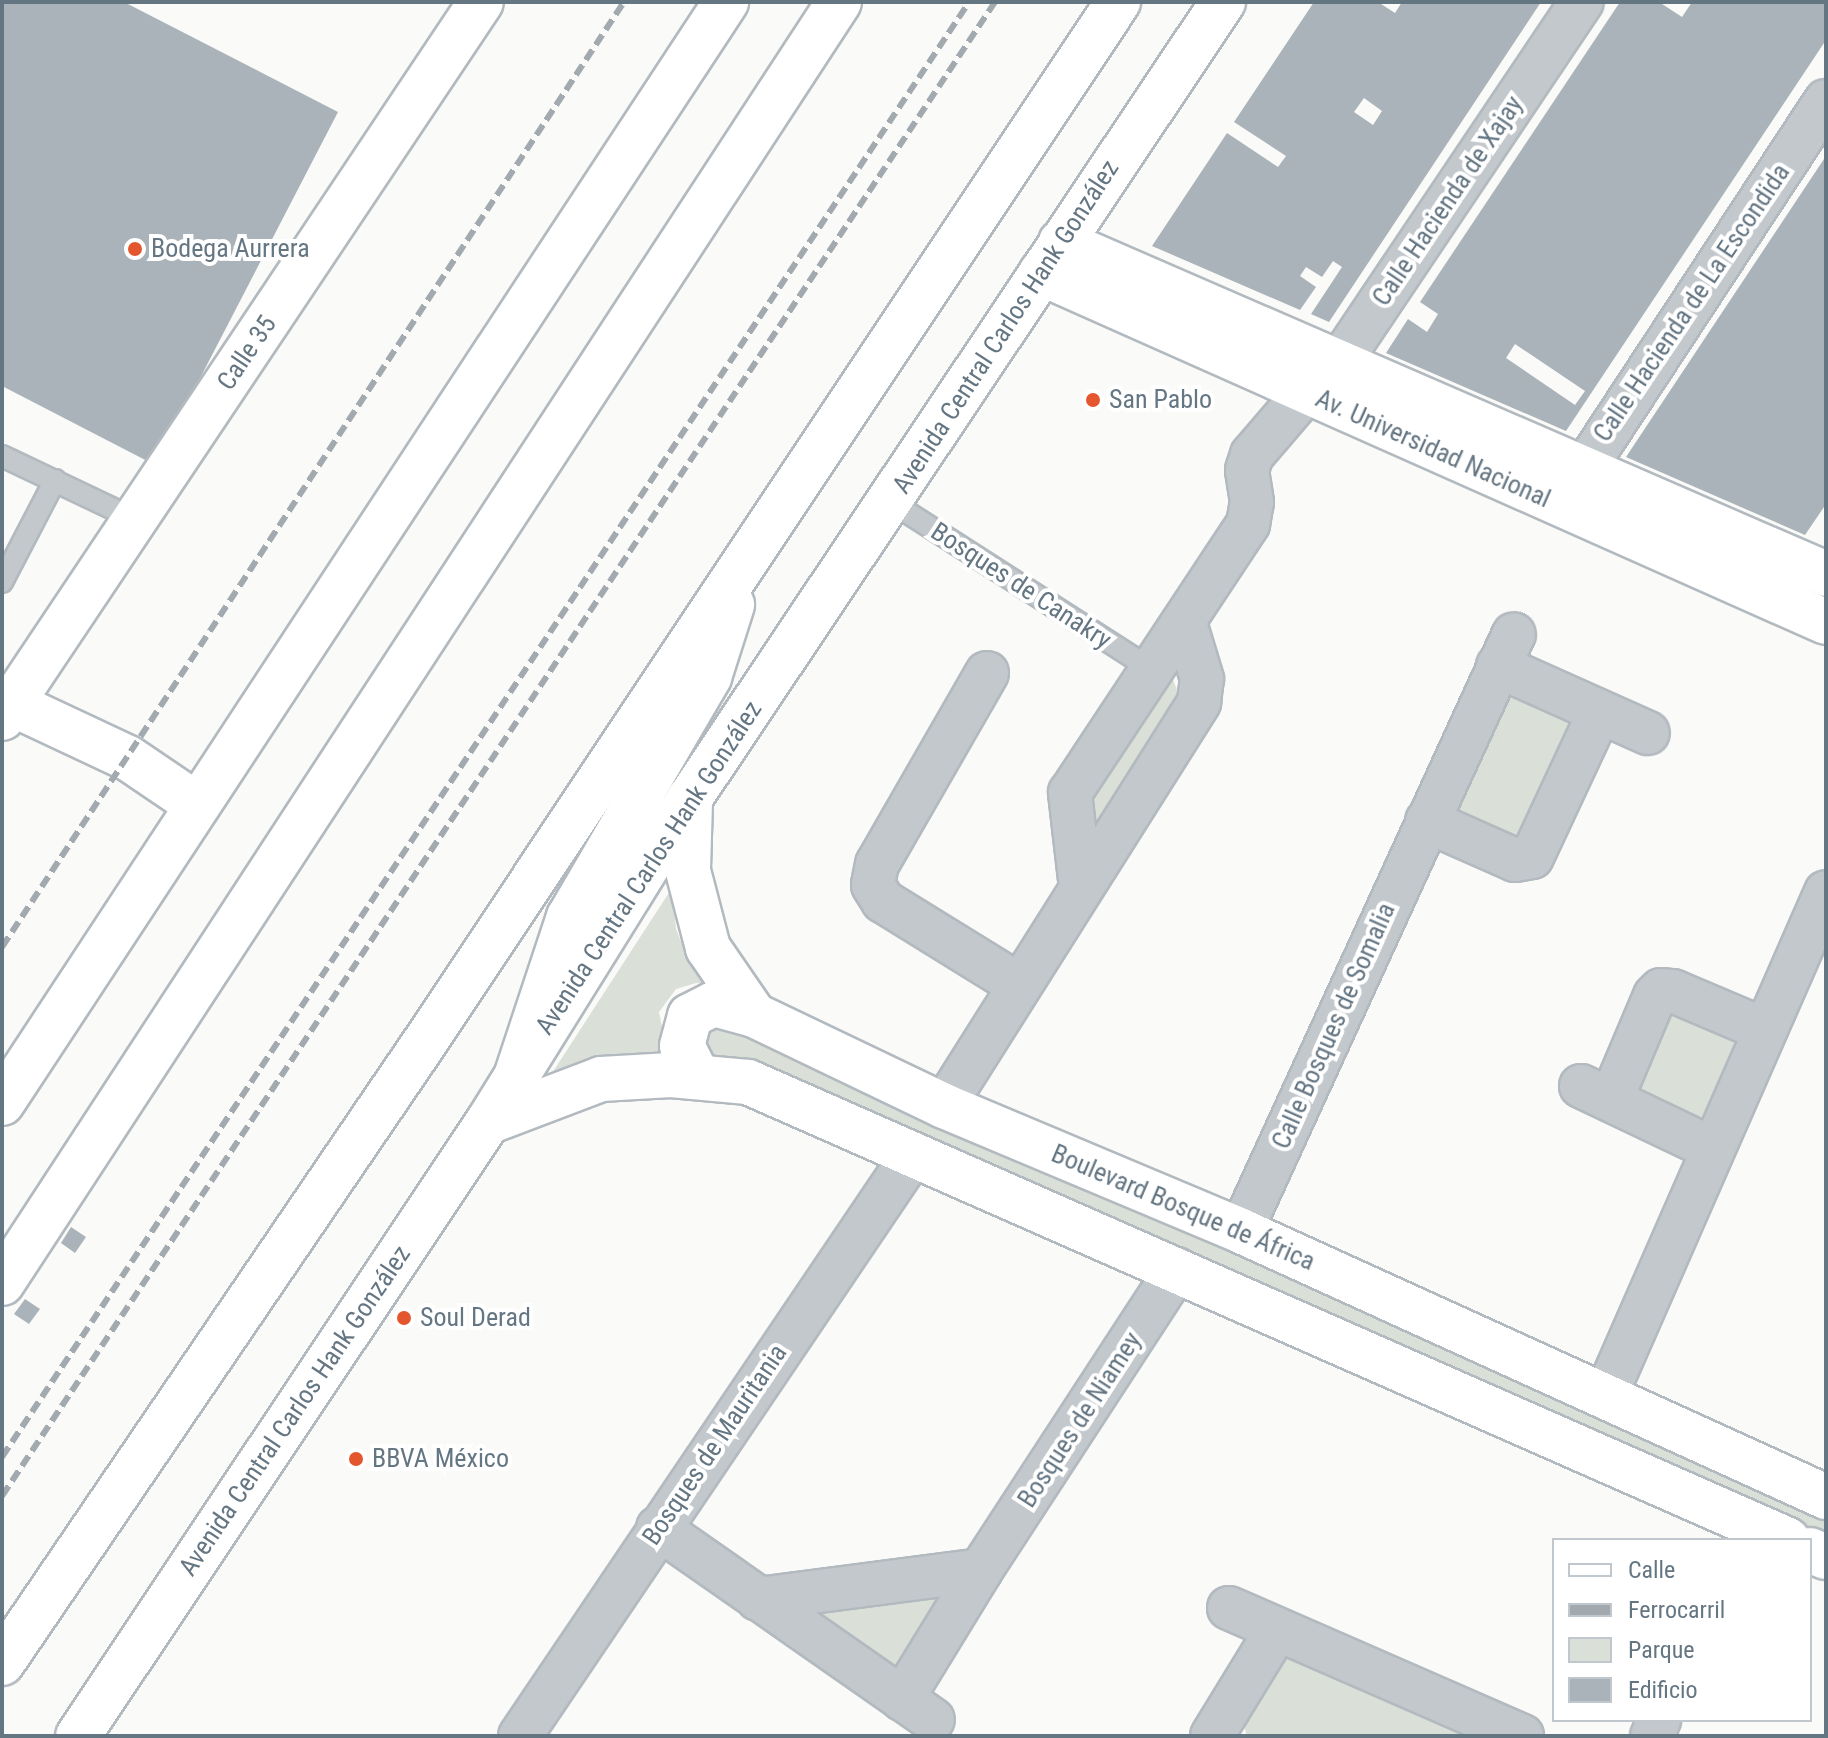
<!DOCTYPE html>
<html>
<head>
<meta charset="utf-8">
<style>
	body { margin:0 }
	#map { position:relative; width:1828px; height:1738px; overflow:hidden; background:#fafaf8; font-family:"Roboto Condensed",sans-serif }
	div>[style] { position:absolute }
	.green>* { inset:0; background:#dadfd7 }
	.building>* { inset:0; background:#aab3b9 }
	.roads { filter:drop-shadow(2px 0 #b3babf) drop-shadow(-2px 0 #b3babf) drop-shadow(0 2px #b3babf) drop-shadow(0 -2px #b3babf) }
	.lane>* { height:20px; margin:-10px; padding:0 10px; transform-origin:10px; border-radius:10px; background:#c3c8cc }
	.street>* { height:42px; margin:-21px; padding:0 21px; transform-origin:21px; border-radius:21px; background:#c3c8cc }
	.secondary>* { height:44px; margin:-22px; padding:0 22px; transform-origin:22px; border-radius:22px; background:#fff }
	.highway>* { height:44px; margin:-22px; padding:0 22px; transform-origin:22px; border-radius:22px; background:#fff }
	.rail>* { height:6px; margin-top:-3px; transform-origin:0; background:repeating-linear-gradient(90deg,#a2aab0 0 12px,transparent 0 18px) }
	.dots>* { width:22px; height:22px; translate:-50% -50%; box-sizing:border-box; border:4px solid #fff; border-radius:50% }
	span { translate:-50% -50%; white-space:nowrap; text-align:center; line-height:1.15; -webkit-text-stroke:8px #fff; paint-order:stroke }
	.street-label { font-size:26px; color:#657683 }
	.poi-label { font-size:26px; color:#657683 }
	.left { translate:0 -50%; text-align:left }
	.frame { position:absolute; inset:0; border:4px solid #657683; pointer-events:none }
	.legend { position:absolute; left:1552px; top:1538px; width:260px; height:184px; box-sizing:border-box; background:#fff; border:2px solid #c1c8cd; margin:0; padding:10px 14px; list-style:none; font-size:24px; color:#657683 }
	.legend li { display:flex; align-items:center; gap:16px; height:40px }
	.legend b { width:40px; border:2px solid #c1c8cd }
</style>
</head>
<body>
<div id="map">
	<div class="green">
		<i style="clip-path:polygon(1172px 677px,1182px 703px,1102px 835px,1077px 813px)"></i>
		<i style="clip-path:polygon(1500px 684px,1578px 722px,1521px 846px,1449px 815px)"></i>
		<i style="clip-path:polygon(672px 888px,676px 929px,685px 952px,725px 985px,696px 983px,676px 989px,659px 1012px,663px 1032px,658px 1054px,599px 1056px,545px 1084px)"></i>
		<i style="clip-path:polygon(1661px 1009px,1743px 1037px,1715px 1114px,1682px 1121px,1646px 1108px,1635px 1081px)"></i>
		<i style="clip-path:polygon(709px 1018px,1826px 1513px,1826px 1542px,701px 1062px)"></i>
		<i style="clip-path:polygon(947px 1592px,897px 1669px,803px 1610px)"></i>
		<i style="clip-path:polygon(1293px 1652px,1488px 1736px,1247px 1736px,1242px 1719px,1273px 1659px)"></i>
	</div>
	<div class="building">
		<i style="clip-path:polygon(2px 2px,124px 2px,338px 112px,155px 465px,2px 386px)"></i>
		<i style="clip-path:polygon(evenodd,1314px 2px,1378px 2px,1395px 13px,1402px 2px,1541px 2px,1329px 322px,1311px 314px,1342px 267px,1333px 261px,1322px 277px,1306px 267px,1300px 276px,1316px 287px,1300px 310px,1152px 246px,1227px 133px,1278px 167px,1286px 156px,1234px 122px,1314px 2px,1364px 98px,1382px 111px,1373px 125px,1354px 112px,1364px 98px)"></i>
		<i style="clip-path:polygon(evenodd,1620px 2px,1659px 2px,1682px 17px,1692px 2px,1826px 2px,1826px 40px,1566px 431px,1386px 353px,1408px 319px,1427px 332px,1438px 314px,1420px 302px,1620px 2px,1515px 344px,1585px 391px,1575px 405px,1506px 358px,1515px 344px)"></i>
		<i style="clip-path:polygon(1826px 156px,1826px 504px,1805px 535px,1626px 457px)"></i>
		<i style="clip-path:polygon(71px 1227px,86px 1237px,75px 1253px,61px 1243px)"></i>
		<i style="clip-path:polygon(25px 1299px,40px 1309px,29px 1324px,14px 1314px)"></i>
	</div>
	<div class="roads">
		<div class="lane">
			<i style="left:2px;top:456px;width:149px;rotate:25.4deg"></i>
			<i style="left:891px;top:502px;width:309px;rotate:32.7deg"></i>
			<i style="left:2px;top:582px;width:115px;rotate:-62.5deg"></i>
		</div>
		<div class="street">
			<i style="left:1565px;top:498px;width:475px;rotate:-56.7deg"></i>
			<i style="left:1498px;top:666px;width:164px;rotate:24.1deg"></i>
			<i style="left:987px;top:673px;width:220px;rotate:119.9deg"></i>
			<i style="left:877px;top:864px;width:21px;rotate:101deg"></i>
			<i style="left:873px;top:885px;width:19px;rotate:58deg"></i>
			<i style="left:883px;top:901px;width:160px;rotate:31.7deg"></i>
			<i style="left:1427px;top:821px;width:96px;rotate:23.9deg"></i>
			<i style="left:1515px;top:860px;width:17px;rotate:-10deg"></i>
			<i style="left:1532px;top:857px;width:159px;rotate:-65deg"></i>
			<i style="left:1081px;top:888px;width:96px;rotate:-96.6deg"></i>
			<i style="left:1070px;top:793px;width:323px;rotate:-56.5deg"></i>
			<i style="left:1248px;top:524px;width:22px;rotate:-80deg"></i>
			<i style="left:1252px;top:502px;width:32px;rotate:-99deg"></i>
			<i style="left:1247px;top:470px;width:16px;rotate:-72deg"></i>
			<i style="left:1252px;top:455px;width:83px;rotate:-49.4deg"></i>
			<i style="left:1306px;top:392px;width:44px;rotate:-41.3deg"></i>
			<i style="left:1339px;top:363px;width:435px;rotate:-56.1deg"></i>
			<i style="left:1581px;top:1086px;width:146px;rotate:25.5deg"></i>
			<i style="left:1611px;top:1100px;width:113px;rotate:-67.1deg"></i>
			<i style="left:1655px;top:996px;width:8px;rotate:-45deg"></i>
			<i style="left:1661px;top:990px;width:12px;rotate:5deg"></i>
			<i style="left:1673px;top:991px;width:100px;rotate:23deg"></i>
			<i style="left:944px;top:1106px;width:478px;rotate:-57.7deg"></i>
			<i style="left:1199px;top:702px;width:23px;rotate:-83deg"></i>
			<i style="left:1202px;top:679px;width:59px;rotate:-106.9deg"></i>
			<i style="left:1241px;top:1231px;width:656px;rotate:-65.43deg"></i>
			<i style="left:1605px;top:1397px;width:551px;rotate:-66.36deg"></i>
			<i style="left:658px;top:1528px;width:335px;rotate:34.9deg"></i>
			<i style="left:758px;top:1599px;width:225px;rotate:-7.4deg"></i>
			<i style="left:1229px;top:1608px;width:320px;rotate:23.6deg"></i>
			<i style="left:902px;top:1699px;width:151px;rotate:-58.5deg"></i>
			<i style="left:981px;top:1570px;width:359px;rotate:-56.9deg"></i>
			<i style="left:520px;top:1736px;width:700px;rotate:-55.95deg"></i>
			<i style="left:1212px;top:1736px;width:124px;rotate:-58.5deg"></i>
			<i style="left:1652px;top:1736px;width:17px;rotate:-66deg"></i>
		</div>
		<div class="secondary">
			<i style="left:1061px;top:242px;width:834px;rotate:23.46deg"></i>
			<i style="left:1041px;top:273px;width:859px;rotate:23.97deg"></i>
			<i style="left:2px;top:699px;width:139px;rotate:25.1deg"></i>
			<i style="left:128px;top:758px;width:82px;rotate:34.1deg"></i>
			<i style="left:2px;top:718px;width:861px;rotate:-56.22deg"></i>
			<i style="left:690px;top:802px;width:69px;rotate:91.7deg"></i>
			<i style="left:688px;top:871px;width:80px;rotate:75.4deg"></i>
			<i style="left:708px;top:948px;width:81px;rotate:55.5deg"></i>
			<i style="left:754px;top:1015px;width:211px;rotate:25.6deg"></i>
			<i style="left:944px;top:1106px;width:322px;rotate:22.8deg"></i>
			<i style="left:1241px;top:1231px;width:643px;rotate:24.45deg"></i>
			<i style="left:698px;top:1077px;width:35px;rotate:-117deg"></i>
			<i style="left:682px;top:1046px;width:31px;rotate:-75deg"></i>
			<i style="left:690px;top:1016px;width:27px;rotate:-27deg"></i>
			<i style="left:714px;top:1004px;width:41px;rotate:15.4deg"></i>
			<i style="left:2px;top:1103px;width:1318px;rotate:-56.67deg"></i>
			<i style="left:488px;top:1122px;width:121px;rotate:-20.8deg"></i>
			<i style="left:601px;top:1079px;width:70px;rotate:-3.3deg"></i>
			<i style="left:671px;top:1075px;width:77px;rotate:5.2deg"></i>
			<i style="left:748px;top:1082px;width:1136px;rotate:23.77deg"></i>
			<i style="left:1810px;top:1550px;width:17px;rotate:24deg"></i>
			<i style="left:78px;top:1736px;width:738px;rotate:-56.27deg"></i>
			<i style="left:488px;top:1122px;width:382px;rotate:-58.1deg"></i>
			<i style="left:690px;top:798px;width:958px;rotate:-56.19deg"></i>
		</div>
		<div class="highway">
			<i style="left:516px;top:1077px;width:169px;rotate:-71.7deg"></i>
			<i style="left:569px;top:917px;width:278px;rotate:-59.7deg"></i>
			<i style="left:709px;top:677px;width:76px;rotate:-72.3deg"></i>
			<i style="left:2px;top:1283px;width:1530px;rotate:-56.84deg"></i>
			<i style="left:2px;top:1663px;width:751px;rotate:-55.74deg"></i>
			<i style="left:425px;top:1042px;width:1250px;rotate:-56.32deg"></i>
		</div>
	</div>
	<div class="rail">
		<i style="left:2px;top:947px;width:1131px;rotate:-56.65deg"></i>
		<i style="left:2px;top:1457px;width:1747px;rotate:-56.39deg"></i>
		<i style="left:2px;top:1496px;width:1794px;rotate:-56.39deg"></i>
	</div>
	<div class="dots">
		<i style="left:135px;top:249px;background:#e4572e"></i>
		<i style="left:1093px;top:400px;background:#e4572e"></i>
		<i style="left:404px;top:1318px;background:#e4572e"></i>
		<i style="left:356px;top:1459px;background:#e4572e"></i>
	</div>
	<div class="street-label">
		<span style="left:1448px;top:201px;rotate:-56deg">Calle Hacienda de Xajay</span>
		<span style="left:1692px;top:303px;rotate:-56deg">Calle Hacienda de La Escondida</span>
		<span style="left:1006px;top:327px;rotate:-57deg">Avenida Central Carlos Hank González</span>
		<span style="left:247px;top:353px;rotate:-56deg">Calle 35</span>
		<span style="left:1433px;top:449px;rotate:24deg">Av. Universidad Nacional</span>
		<span style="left:1021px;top:586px;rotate:33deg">Bosques de Canakry</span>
		<span style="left:649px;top:868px;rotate:-57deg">Avenida Central Carlos Hank González</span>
		<span style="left:1334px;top:1026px;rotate:-66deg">Calle Bosques de Somalia</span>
		<span style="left:1183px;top:1208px;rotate:23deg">Boulevard Bosque de África</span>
		<span style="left:295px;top:1411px;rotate:-56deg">Avenida Central Carlos Hank González</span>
		<span style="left:1080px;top:1420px;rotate:-57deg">Bosques de Niamey</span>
		<span style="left:715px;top:1445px;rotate:-56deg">Bosques de Mauritania</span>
	</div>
	<div class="poi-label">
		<span class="left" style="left:151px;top:249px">Bodega Aurrera</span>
		<span class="left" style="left:1109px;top:400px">San Pablo</span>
		<span class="left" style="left:420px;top:1318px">Soul Derad</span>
		<span class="left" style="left:372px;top:1459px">BBVA México</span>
	</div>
	<div class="frame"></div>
	<ul class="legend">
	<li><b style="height:10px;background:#fff"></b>Calle</li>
	<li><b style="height:10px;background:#a2aab0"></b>Ferrocarril</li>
	<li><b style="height:22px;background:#dadfd7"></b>Parque</li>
	<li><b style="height:22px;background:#aab3b9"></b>Edificio</li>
	</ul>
</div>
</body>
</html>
